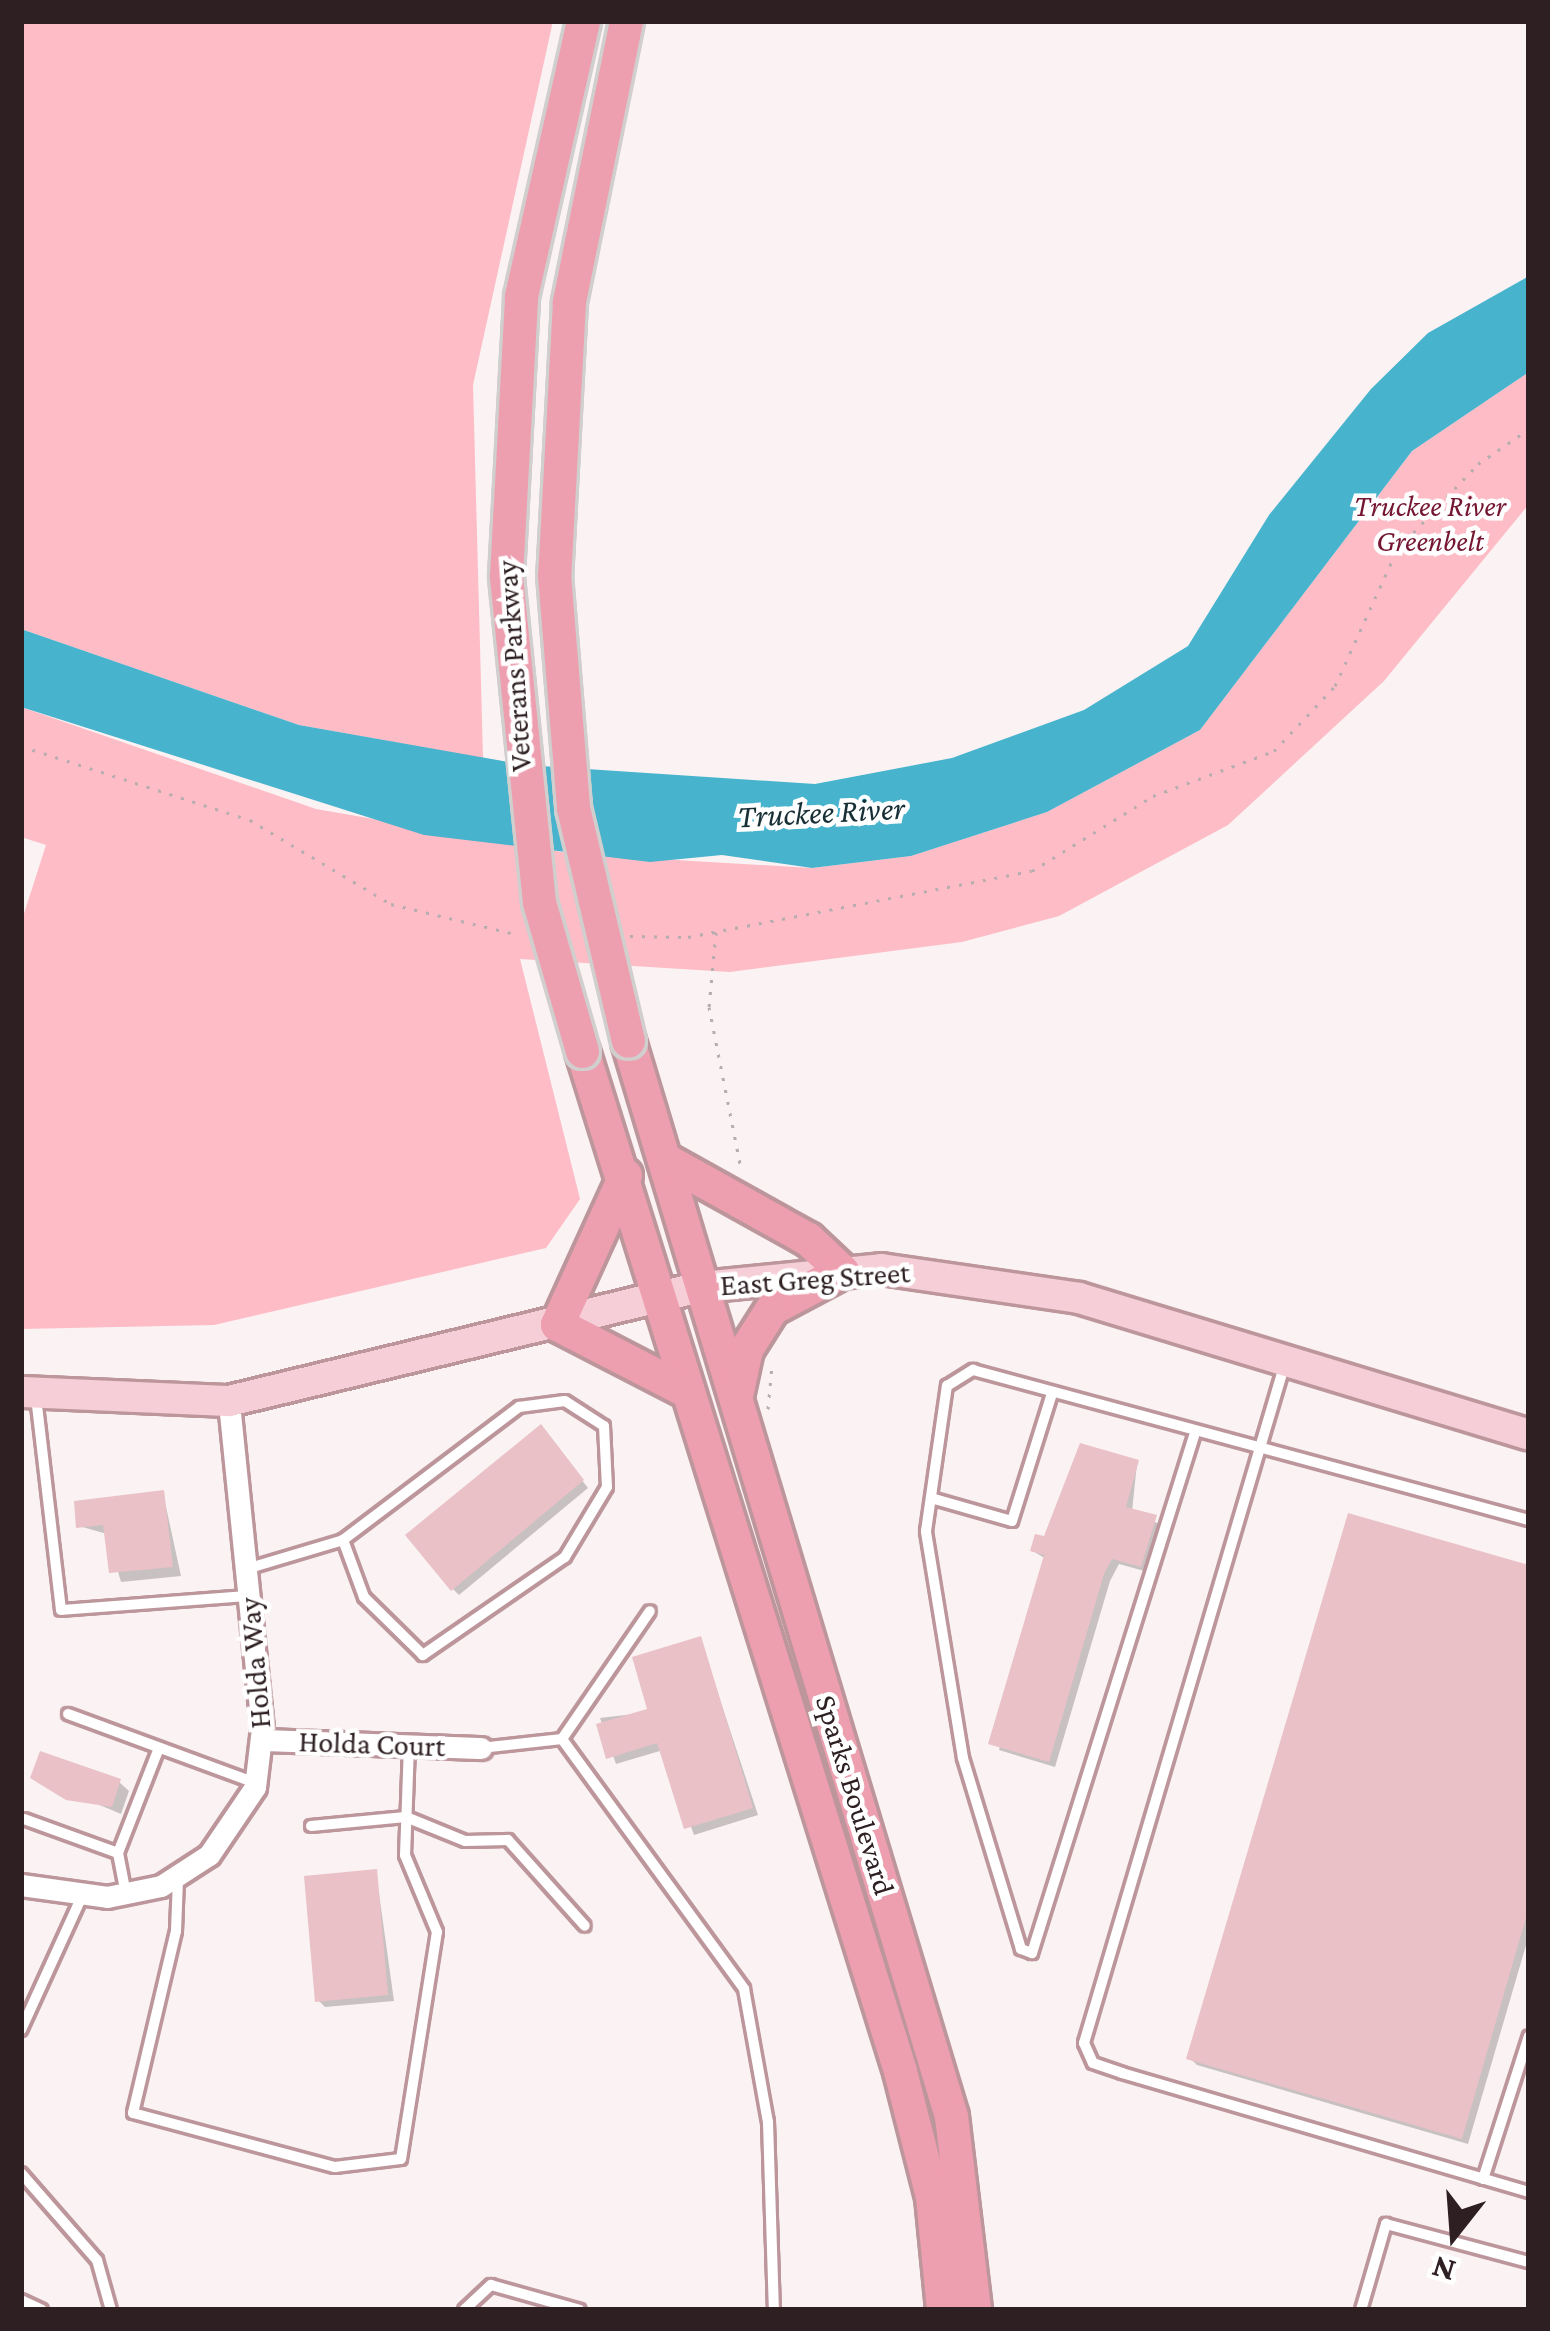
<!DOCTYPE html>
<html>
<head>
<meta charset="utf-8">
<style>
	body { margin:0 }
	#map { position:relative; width:1550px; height:2331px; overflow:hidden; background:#faf2f3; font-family:"Crimson Pro",serif }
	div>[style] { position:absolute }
	.green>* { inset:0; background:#febcc6 }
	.water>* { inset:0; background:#48b3cd }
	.shadow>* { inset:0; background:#0003 }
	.building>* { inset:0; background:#e9c1c6 }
	.path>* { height:3px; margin-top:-1.5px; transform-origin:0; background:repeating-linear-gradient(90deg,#b7adaf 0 3px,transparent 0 12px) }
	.roads { filter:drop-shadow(3px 0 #bc969b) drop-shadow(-3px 0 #bc969b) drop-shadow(0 3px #bc969b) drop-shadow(0 -3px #bc969b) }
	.lane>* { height:10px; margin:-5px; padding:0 5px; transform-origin:5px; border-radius:5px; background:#fff }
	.street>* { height:21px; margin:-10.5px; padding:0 10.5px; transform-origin:10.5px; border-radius:10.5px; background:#fff }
	.secondary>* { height:30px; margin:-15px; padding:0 15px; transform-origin:15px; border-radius:15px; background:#f6ced7 }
	.primary>* { height:33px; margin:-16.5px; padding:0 16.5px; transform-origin:16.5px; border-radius:16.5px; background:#ed9eaf }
	.bridges { filter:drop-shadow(3px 0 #d1cece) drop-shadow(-3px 0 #d1cece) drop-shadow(0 3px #d1cece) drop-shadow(0 -3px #d1cece) }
	.primary-bridge>* { height:33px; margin:-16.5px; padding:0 16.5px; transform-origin:16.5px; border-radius:16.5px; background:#ed9eaf }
	span { translate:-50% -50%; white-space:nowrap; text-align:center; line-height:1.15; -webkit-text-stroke:9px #fff; paint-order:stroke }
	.park-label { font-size:30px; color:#741631; font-style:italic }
	.street-label { font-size:30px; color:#2e2022 }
	.water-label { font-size:33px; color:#172f35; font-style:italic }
	.frame { position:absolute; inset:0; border:24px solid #2e2022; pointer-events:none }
	.north { position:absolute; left:1394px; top:2175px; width:120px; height:120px; -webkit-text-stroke:9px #fff; paint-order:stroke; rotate:197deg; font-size:33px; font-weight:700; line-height:48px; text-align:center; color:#2e2022 }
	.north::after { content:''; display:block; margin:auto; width:42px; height:54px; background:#2e2022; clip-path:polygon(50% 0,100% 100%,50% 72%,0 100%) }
</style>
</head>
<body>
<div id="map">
	<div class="green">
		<i style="clip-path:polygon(21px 21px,553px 21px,473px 385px,483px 758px,299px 725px,21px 629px)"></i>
		<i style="clip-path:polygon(1529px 372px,1529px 504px,1384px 681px,1228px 825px,1059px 916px,962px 942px,730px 972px,520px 959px,580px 1199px,546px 1248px,214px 1325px,21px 1329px,21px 923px,46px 845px,21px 837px,21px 707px,316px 809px,574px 854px,812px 868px,911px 856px,1047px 812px,1200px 730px,1412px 451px)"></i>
	</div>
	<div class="water">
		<i style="clip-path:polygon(1529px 276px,1529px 372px,1412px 451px,1200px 730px,1047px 812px,911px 856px,812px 868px,722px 855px,650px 862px,424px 835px,21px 707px,21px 629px,299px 725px,526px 765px,815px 784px,952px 758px,1084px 710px,1188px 646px,1269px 515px,1371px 389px,1428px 333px)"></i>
	</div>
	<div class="shadow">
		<i style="clip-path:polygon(547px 1435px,588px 1488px,459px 1595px,453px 1589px)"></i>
		<i style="clip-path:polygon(1137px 1463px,1132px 1512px,1162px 1525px,1148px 1572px,1119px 1564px,1110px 1581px,1055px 1767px,999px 1750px,1046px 1559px,1033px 1551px)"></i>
		<i style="clip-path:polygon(163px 1493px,181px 1576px,121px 1582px,107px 1534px,79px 1526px)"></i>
		<i style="clip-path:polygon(1529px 1568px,1529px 1935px,1468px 2144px,1197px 2065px,1190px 2058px)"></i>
		<i style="clip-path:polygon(700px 1639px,758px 1815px,694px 1835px,663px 1750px,616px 1764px,600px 1718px,651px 1712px)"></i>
		<i style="clip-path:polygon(33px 1777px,119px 1782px,129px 1791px,121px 1814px)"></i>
		<i style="clip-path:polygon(376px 1872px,394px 2001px,325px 2007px,318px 2000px)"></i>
	</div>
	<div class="building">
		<i style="clip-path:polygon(541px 1424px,584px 1480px,451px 1591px,405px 1535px)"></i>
		<i style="clip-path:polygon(1080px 1443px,1139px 1460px,1126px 1507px,1157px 1515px,1141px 1567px,1112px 1559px,1104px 1574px,1049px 1762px,988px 1744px,1044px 1555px,1030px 1551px,1035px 1534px,1044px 1536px)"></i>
		<i style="clip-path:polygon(164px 1490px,173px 1567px,109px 1573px,103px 1525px,76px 1528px,74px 1501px)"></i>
		<i style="clip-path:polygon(1348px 1513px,1529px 1565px,1529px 1907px,1462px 2139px,1186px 2059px)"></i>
		<i style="clip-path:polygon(701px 1636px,753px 1808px,684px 1829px,657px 1743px,606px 1759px,596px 1724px,647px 1709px,632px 1657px)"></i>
		<i style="clip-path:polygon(40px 1751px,121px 1779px,112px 1807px,66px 1800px,30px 1778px)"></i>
		<i style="clip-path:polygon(377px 1869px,388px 1995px,315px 2002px,304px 1876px)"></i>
	</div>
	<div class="path">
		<i style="left:21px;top:746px;width:241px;rotate:17.9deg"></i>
		<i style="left:250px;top:820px;width:164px;rotate:30.8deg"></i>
		<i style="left:391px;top:904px;width:132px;rotate:13.6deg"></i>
		<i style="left:716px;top:932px;width:75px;rotate:95.3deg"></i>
		<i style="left:709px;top:1007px;width:165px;rotate:78.8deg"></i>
		<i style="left:630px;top:936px;width:58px;rotate:1deg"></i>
		<i style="left:688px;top:937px;width:350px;rotate:-10.9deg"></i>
		<i style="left:1032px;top:871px;width:142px;rotate:-31.8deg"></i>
		<i style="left:1153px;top:796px;width:129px;rotate:-20.4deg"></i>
		<i style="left:1274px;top:751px;width:89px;rotate:-46.8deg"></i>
		<i style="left:1335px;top:686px;width:149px;rotate:-65.5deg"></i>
		<i style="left:1397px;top:550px;width:118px;rotate:-46.7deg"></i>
		<i style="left:1478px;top:464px;width:62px;rotate:-34.5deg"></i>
		<i style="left:768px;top:1409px;width:44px;rotate:-84.8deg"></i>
	</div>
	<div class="roads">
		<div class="lane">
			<i style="left:1283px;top:1370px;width:702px;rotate:106.47deg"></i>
			<i style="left:1084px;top:2043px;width:22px;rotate:66deg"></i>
			<i style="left:1093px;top:2063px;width:31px;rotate:19deg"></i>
			<i style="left:1122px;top:2073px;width:424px;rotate:16.3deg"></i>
			<i style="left:36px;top:1397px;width:214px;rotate:83.3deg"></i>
			<i style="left:61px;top:1610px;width:188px;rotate:-4.3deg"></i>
			<i style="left:1194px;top:1436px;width:542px;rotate:107.4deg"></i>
			<i style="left:1032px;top:1953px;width:12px;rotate:-160deg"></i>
			<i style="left:1021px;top:1949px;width:200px;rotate:-106.9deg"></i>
			<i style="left:963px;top:1758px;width:230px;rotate:-99.3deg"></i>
			<i style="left:926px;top:1531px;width:147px;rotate:-81.8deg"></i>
			<i style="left:947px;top:1386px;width:31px;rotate:-32deg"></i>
			<i style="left:973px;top:1370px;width:576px;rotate:15.1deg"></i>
			<i style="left:931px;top:1498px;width:84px;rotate:15.9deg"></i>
			<i style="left:1012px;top:1521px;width:134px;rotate:-72.6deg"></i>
			<i style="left:246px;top:1569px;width:101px;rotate:-16.6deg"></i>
			<i style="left:343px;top:1540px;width:221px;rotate:-37.1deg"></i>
			<i style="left:519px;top:1407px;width:46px;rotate:-7.4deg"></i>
			<i style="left:565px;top:1401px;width:46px;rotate:32.7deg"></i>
			<i style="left:604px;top:1426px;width:61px;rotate:87.2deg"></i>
			<i style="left:607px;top:1487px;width:82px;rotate:121deg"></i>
			<i style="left:565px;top:1557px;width:173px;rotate:145.4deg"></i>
			<i style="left:423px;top:1655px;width:83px;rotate:-135.5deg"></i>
			<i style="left:364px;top:1597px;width:61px;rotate:-110.2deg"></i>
			<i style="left:68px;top:1714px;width:200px;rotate:20.2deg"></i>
			<i style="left:562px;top:1739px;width:309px;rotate:53.9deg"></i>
			<i style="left:744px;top:1989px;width:135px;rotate:79.8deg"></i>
			<i style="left:768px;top:2122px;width:188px;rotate:88.2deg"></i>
			<i style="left:481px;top:1748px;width:81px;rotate:-6.3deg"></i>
			<i style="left:562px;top:1739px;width:155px;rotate:-55.5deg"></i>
			<i style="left:24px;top:1819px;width:100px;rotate:19.9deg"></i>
			<i style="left:118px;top:1853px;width:42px;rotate:79deg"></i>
			<i style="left:311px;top:1826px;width:95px;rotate:-5.4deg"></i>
			<i style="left:406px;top:1817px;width:64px;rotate:22.1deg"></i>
			<i style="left:465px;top:1841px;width:43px;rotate:-1.3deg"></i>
			<i style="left:508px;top:1840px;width:115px;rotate:48.2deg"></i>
			<i style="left:118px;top:1853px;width:113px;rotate:-68.7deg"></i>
			<i style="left:178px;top:1879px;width:52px;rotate:92.2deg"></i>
			<i style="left:176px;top:1931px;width:187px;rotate:103.3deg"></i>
			<i style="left:133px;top:2113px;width:209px;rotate:15deg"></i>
			<i style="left:335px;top:2167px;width:66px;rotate:-6.9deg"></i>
			<i style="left:401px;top:2159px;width:230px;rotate:-81deg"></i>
			<i style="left:437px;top:1932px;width:83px;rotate:-112.6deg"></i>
			<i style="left:405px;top:1855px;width:110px;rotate:-87.9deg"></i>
			<i style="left:21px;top:2030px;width:147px;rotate:-65.5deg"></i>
			<i style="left:21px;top:2173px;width:116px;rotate:48.9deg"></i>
			<i style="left:97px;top:2260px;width:52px;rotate:74.4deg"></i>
			<i style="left:1483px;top:2179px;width:150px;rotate:-72.2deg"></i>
			<i style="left:21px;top:2300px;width:23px;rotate:25deg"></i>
			<i style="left:464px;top:2310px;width:37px;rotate:-43deg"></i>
			<i style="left:491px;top:2285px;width:92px;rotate:15.7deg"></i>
			<i style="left:1361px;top:2310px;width:90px;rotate:-73.8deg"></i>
			<i style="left:1386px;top:2224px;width:148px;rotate:14.9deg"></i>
		</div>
		<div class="street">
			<i style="left:262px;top:1740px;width:219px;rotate:2.1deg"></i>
			<i style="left:21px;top:1885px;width:87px;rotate:7.9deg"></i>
			<i style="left:107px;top:1897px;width:55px;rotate:-11.5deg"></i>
			<i style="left:161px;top:1886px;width:57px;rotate:-32.9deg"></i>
			<i style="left:209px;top:1855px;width:82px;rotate:-55.9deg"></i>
			<i style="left:255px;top:1787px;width:59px;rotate:-83.2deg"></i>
			<i style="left:262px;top:1728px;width:329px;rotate:-95.8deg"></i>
		</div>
		<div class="secondary">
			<i style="left:21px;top:1392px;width:208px;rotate:2.5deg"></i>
			<i style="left:229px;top:1401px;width:487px;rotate:-13.6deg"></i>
			<i style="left:702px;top:1287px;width:180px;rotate:-5.7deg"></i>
			<i style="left:881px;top:1269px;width:200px;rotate:8.3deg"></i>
			<i style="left:1079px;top:1298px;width:470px;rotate:16.9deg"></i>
		</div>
		<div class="primary">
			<i style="left:628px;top:1041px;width:1122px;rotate:73.28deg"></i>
			<i style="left:951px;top:2116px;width:195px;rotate:83.2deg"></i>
			<i style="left:582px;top:1051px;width:1068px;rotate:72.68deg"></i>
			<i style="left:900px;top:2071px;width:130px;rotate:75.7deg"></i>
			<i style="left:932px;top:2197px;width:114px;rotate:84.4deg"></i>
			<i style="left:664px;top:1159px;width:165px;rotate:29.1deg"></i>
			<i style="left:808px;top:1239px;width:47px;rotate:43.3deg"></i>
			<i style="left:842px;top:1271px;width:79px;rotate:152.1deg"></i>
			<i style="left:772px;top:1308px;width:49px;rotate:122.4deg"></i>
			<i style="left:746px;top:1349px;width:43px;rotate:102.1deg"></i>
			<i style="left:625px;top:1175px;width:164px;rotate:114.5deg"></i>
			<i style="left:557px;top:1324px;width:144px;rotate:27.3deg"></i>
		</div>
	</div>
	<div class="bridges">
		<div class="primary-bridge">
			<i style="left:626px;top:21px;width:287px;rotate:101.5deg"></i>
			<i style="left:569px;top:302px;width:273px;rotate:93.1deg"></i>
			<i style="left:554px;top:575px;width:234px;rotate:85.3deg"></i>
			<i style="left:573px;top:808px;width:239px;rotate:76.7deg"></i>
			<i style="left:582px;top:1051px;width:155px;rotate:-106.1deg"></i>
			<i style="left:539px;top:902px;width:328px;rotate:-95.8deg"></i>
			<i style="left:506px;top:576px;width:280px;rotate:-86.9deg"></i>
			<i style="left:521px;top:296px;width:282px;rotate:-77.3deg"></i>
		</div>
	</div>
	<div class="park-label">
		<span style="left:1430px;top:523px">Truckee River<br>Greenbelt</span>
	</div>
	<div class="street-label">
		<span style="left:514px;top:666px;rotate:-94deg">Veterans Parkway</span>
		<span style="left:815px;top:1279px;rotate:-4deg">East Greg Street</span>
		<span style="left:255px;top:1663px;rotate:-95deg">Holda Way</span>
		<span style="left:372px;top:1744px;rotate:2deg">Holda Court</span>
		<span style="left:855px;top:1795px;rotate:73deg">Sparks Boulevard</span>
	</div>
	<div class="water-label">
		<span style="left:821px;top:812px;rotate:-3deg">Truckee River</span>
	</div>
	<div class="frame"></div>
	<div class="north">N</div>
</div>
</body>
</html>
